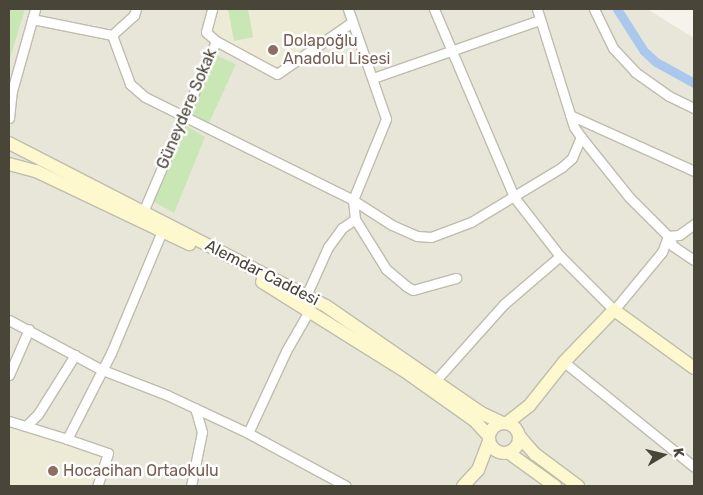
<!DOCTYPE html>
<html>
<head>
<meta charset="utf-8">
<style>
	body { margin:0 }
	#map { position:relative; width:703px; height:495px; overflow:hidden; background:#f5f3eb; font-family:Rubik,sans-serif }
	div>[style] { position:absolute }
	.residential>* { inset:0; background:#e8e6d9 }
	.education>* { inset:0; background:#edead5 }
	.green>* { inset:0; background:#c9e7b5 }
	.canal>* { height:9px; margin:-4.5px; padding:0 4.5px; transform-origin:4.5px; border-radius:4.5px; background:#aac8ee }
	.roads { filter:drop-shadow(1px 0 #c0bcad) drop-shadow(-1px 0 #c0bcad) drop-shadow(0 1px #c0bcad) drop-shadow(0 -1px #c0bcad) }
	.street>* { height:9px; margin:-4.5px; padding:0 4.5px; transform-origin:4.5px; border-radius:4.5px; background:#fff }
	.secondary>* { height:12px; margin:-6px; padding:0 6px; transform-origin:6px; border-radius:6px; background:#fdf8cd }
	.secondary>.ring { margin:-6px; padding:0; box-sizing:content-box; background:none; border:12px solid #fdf8cd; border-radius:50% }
	.dots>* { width:14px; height:14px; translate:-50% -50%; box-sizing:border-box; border:2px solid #fff; border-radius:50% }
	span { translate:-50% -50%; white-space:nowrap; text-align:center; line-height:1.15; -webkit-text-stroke:5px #fff; paint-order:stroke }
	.education-label { font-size:16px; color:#785e54 }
	.left { translate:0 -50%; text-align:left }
	.street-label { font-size:16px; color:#494539 }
	.frame { position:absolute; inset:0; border:10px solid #494539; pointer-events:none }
	.north { position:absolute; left:638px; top:430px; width:50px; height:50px; -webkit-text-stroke:4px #fff; paint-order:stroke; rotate:81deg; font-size:14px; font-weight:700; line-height:20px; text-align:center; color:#494539 }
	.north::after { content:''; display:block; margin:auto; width:18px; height:22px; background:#494539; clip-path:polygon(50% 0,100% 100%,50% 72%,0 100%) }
</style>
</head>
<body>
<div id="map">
	<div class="residential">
		<i style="clip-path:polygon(9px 9px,647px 9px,694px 38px,694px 486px,9px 486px)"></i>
	</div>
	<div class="education">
		<i style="clip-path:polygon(217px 9px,341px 9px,343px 16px,340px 24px,276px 68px,213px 33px)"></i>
		<i style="clip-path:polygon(9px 425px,102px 456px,93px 486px,9px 486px)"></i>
	</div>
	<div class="green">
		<i style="clip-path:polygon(9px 9px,25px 9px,9px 62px)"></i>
		<i style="clip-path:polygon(228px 9px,248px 9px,253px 37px,234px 41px)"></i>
		<i style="clip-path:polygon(216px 55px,236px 64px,209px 123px,189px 114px)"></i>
		<i style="clip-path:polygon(185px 125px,205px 137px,174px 213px,152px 201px)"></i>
	</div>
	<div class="canal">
		<i style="left:617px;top:9px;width:50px;rotate:57.3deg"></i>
		<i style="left:644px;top:51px;width:16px;rotate:43deg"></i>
		<i style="left:656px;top:62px;width:43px;rotate:28.9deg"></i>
	</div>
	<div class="roads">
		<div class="street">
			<i style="left:348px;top:9px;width:116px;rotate:70.9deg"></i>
			<i style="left:386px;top:119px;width:87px;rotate:112.2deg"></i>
			<i style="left:353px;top:200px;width:46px;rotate:32.7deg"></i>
			<i style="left:392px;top:225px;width:27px;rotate:24deg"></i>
			<i style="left:417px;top:236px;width:14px;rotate:4deg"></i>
			<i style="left:431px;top:237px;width:43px;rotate:-20.6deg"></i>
			<i style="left:471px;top:222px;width:106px;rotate:-31.1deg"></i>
			<i style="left:562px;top:167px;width:13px;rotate:-42deg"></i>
			<i style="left:572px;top:158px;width:23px;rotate:-67deg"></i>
			<i style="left:434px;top:9px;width:204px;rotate:66.9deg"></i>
			<i style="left:514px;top:197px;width:75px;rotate:52.1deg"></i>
			<i style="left:560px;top:256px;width:76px;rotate:45deg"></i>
			<i style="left:614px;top:310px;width:75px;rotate:-50.4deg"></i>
			<i style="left:662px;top:252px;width:17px;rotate:-69deg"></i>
			<i style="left:668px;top:236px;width:11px;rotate:63deg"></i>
			<i style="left:673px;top:246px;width:25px;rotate:34deg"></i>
			<i style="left:537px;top:9px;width:124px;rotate:72.6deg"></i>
			<i style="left:574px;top:127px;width:12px;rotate:55deg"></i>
			<i style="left:581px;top:137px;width:77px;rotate:51.3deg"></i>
			<i style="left:629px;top:197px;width:55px;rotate:45deg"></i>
			<i style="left:668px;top:236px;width:11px;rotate:-5deg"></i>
			<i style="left:679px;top:235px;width:19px;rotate:-36deg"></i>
			<i style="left:594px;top:9px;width:43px;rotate:64deg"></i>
			<i style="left:613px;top:48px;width:33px;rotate:47deg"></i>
			<i style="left:635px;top:72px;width:42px;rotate:35.2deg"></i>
			<i style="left:669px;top:96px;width:28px;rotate:26deg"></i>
			<i style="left:32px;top:19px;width:82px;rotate:11.3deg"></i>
			<i style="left:112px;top:35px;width:52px;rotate:69.8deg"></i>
			<i style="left:130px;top:84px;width:20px;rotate:41deg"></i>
			<i style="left:145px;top:97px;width:232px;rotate:26.3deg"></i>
			<i style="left:353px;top:200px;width:19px;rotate:84deg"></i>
			<i style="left:355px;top:219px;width:16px;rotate:145deg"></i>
			<i style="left:342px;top:228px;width:24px;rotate:126deg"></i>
			<i style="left:328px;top:247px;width:54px;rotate:114.2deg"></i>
			<i style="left:112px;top:35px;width:30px;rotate:-42deg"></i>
			<i style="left:134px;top:15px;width:6px;rotate:-72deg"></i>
			<i style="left:216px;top:41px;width:69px;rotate:28.4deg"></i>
			<i style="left:277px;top:74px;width:91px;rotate:-34.7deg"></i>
			<i style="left:373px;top:78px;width:177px;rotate:-19.2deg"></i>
			<i style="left:570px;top:115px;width:136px;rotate:24.3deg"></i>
			<i style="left:9px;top:118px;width:27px;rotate:-84deg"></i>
			<i style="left:12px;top:91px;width:85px;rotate:-74.3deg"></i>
			<i style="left:143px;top:212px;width:186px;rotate:-66.9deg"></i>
			<i style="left:216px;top:41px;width:13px;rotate:-138deg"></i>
			<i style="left:206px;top:32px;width:24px;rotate:-75deg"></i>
			<i style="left:355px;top:219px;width:59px;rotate:58.2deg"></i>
			<i style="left:386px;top:269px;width:26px;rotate:40deg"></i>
			<i style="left:406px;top:286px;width:8px;rotate:30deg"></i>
			<i style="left:413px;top:290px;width:45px;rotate:-15.6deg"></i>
			<i style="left:9px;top:320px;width:103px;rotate:28.3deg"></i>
			<i style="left:100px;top:369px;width:72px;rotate:21.2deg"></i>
			<i style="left:167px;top:395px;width:89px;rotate:25.1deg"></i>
			<i style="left:248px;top:433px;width:111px;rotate:28.4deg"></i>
			<i style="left:564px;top:362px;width:167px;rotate:38.9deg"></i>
			<i style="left:9px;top:375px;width:50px;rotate:-66.5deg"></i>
			<i style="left:436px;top:380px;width:102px;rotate:-48.2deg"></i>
			<i style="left:504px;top:304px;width:74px;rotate:-40.6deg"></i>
			<i style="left:9px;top:421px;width:61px;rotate:17.2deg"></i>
			<i style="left:67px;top:439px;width:97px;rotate:-62.9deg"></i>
			<i style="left:111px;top:353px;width:132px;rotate:-67.3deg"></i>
			<i style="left:26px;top:426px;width:17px;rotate:-45deg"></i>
			<i style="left:38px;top:414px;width:70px;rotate:-57.9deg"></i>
			<i style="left:248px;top:433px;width:90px;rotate:-65.1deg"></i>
			<i style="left:286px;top:351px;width:46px;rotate:-60.1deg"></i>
			<i style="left:67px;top:439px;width:43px;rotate:18.9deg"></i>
			<i style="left:108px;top:453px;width:35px;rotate:108deg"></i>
			<i style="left:191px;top:486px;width:55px;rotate:-78.5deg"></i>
			<i style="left:202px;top:432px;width:25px;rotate:-106deg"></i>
		</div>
		<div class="secondary">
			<i style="left:9px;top:143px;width:356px;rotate:27.2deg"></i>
			<i style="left:326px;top:306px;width:188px;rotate:34.6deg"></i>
			<i style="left:481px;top:413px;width:23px;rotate:25deg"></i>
			<i style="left:9px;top:164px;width:28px;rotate:15deg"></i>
			<i style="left:36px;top:171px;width:170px;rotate:25.5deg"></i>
			<i style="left:262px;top:282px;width:173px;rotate:32deg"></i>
			<i style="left:409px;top:374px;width:80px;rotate:35.3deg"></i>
			<i style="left:474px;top:420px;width:22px;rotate:47deg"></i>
			<i class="ring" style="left:489px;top:423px;width:18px;height:18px"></i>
			<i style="left:507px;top:423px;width:28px;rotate:-38deg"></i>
			<i style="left:529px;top:406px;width:56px;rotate:-51.5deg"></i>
			<i style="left:564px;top:362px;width:72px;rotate:-46.1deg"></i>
			<i style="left:614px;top:310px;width:99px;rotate:35.9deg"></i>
			<i style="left:520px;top:437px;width:23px;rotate:49deg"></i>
			<i style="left:535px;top:454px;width:54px;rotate:36.7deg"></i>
			<i style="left:509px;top:453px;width:57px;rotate:35.7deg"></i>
			<i style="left:463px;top:486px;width:22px;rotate:-47deg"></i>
			<i style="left:478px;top:470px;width:30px;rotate:-69deg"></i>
		</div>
	</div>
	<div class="dots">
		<i style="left:273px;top:50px;background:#8d6e63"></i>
		<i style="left:53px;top:471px;background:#8d6e63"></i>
	</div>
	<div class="education-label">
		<span class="left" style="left:283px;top:50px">Dolapoğlu<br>Anadolu Lisesi</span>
		<span class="left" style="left:63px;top:471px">Hocacihan Ortaokulu</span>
	</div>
	<div class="street-label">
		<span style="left:187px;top:109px;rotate:-67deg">Güneydere Sokak</span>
		<span style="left:262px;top:273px;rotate:27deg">Alemdar Caddesi</span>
	</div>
	<div class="frame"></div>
	<div class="north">K</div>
</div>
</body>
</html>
